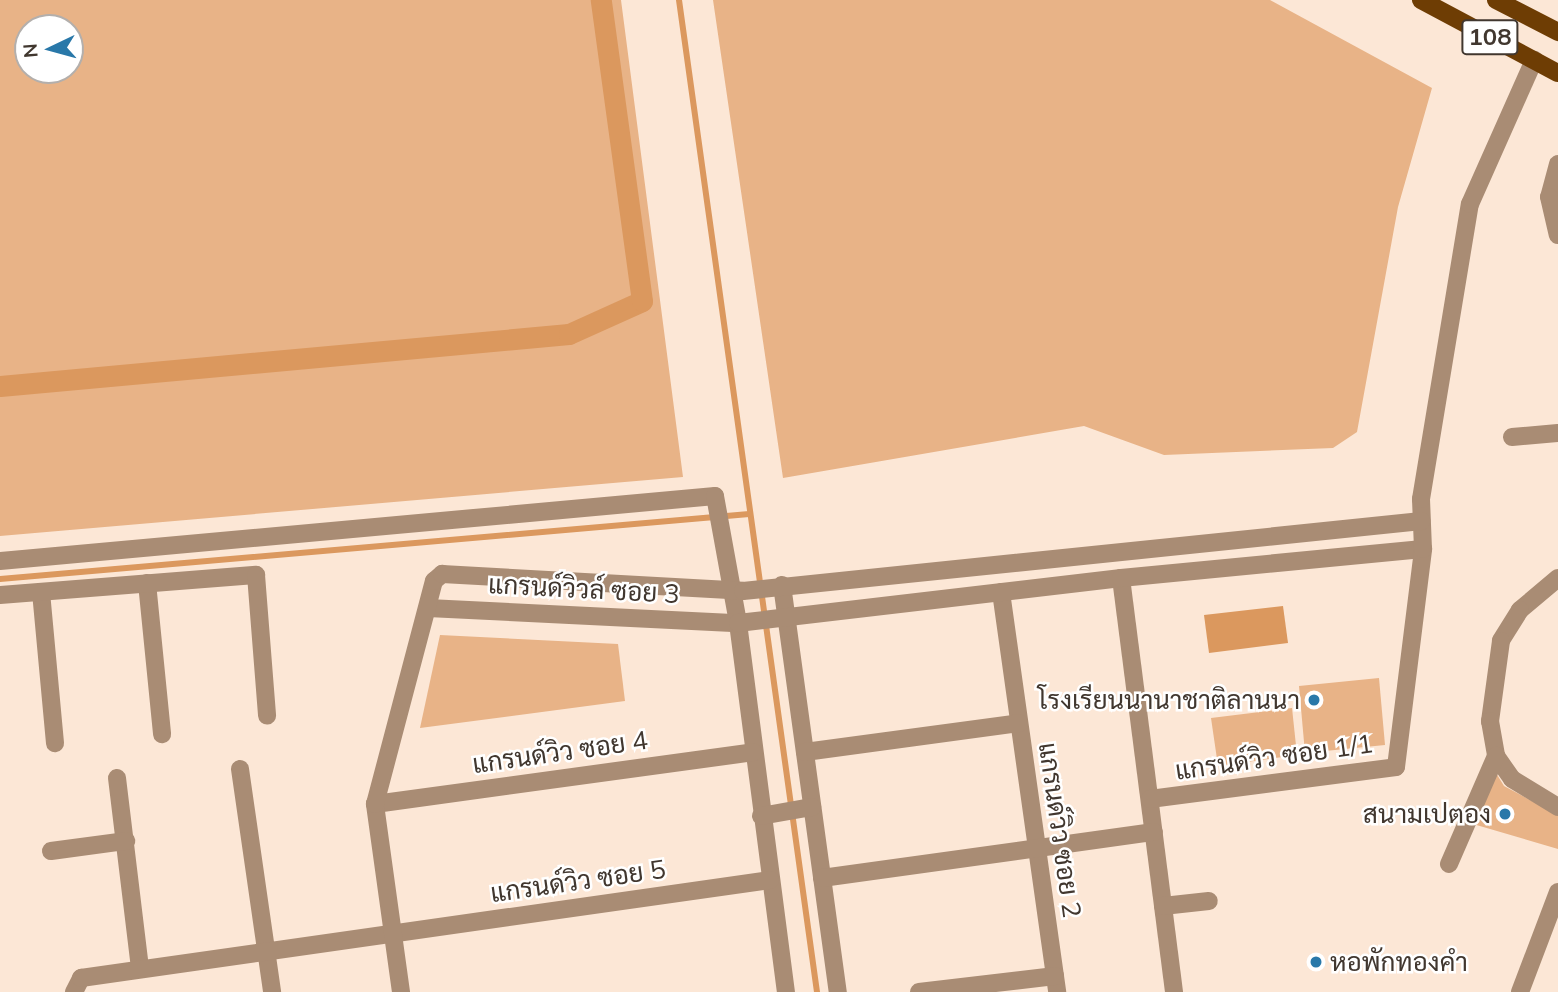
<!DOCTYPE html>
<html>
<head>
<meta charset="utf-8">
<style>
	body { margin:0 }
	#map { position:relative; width:1558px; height:992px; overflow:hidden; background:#fce7d6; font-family:Mulish,Sarabun,sans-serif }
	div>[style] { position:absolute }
	.green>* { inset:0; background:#e8b387 }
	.water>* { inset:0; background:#db985e }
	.stream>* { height:6px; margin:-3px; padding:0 3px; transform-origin:3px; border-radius:3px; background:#db985e }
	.canal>* { height:21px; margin:-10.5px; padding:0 10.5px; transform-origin:10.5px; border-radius:10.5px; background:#db985e }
	.minor>* { height:18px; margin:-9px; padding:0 9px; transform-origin:9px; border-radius:9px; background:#a98c74 }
	.major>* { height:18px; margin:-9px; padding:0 9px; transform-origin:9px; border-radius:9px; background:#6e3d04 }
	.dots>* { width:19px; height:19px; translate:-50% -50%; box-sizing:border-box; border:4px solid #fff; border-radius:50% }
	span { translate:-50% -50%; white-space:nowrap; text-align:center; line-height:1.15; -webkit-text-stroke:5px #fff; paint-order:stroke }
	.shield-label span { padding:2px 5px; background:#fff; border:2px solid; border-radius:5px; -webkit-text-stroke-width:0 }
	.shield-label { font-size:24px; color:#41372f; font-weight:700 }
	.street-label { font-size:26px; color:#41372f }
	.poi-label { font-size:26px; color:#41372f }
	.right { translate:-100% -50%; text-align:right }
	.left { translate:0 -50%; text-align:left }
	.north { position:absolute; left:14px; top:14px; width:70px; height:70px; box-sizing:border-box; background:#fff; border:2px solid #b3afac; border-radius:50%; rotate:265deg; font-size:19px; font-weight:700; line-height:28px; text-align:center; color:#41372f }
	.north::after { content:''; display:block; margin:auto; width:24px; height:32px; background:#2978a9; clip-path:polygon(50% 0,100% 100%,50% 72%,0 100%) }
</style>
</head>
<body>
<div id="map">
	<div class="green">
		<i style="clip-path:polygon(evenodd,0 0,621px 0,683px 477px,0 536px,0 0,28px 28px,70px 28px,70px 70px,28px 70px,28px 28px)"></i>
		<i style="clip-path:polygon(713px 0,1270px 0,1432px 88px,1398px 207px,1357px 432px,1333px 448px,1164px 455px,1084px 426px,783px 478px)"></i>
		<i style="clip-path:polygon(440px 635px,618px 644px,625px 701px,420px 728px)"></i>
		<i style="clip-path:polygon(1379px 678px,1385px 745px,1305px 753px,1299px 686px)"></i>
		<i style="clip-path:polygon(1292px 708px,1297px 755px,1218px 766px,1211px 718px)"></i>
		<i style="clip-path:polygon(1496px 773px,1504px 786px,1558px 815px,1558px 849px,1473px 824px)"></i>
	</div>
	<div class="water">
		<i style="clip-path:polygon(1283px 606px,1288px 643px,1209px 653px,1204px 615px)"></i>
	</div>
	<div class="stream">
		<i style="left:679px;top:0;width:1002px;rotate:82.08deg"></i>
		<i style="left:0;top:579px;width:752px;rotate:-4.96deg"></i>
	</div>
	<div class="canal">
		<i style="left:0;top:386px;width:571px;rotate:-5.22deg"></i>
		<i style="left:569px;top:334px;width:80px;rotate:-24.3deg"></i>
		<i style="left:642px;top:301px;width:304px;rotate:-97.8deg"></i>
	</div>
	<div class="minor">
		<i style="left:1558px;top:164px;width:34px;rotate:105deg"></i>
		<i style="left:1549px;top:197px;width:39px;rotate:77deg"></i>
		<i style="left:1512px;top:437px;width:46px;rotate:-5deg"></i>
		<i style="left:0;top:561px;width:718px;rotate:-5.19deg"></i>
		<i style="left:715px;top:496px;width:129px;rotate:79.7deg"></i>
		<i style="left:738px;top:623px;width:372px;rotate:82.6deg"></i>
		<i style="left:1121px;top:578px;width:417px;rotate:82.7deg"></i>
		<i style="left:1558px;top:578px;width:50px;rotate:139.9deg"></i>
		<i style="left:1520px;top:610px;width:36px;rotate:122deg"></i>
		<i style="left:1501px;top:641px;width:81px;rotate:97.8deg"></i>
		<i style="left:1490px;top:721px;width:36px;rotate:80deg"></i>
		<i style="left:1496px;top:756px;width:28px;rotate:55deg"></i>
		<i style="left:1512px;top:779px;width:54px;rotate:31.3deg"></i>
		<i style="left:147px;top:583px;width:152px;rotate:84.3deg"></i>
		<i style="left:782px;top:585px;width:411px;rotate:82.2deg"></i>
		<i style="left:41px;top:592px;width:152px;rotate:84.7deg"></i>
		<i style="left:1001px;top:592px;width:404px;rotate:82deg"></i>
		<i style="left:0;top:595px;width:257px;rotate:-4.5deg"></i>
		<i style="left:256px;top:575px;width:141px;rotate:85.5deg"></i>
		<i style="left:428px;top:608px;width:310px;rotate:2.8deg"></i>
		<i style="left:738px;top:623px;width:386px;rotate:-6.7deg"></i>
		<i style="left:1121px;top:578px;width:303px;rotate:-5.5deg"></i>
		<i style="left:805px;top:752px;width:216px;rotate:-7.7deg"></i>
		<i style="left:240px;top:769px;width:225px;rotate:81.8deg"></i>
		<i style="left:117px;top:778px;width:192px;rotate:83.1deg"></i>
		<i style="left:1150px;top:799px;width:248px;rotate:-7.4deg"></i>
		<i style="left:1396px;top:767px;width:220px;rotate:-82.9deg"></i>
		<i style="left:1423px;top:549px;width:50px;rotate:-92.3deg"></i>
		<i style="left:1421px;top:499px;width:299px;rotate:-80.6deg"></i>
		<i style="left:1470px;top:204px;width:158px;rotate:-66deg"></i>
		<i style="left:375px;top:804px;width:382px;rotate:-7.8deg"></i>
		<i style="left:761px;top:816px;width:52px;rotate:-10deg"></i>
		<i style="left:51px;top:851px;width:76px;rotate:-7.6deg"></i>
		<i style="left:1449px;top:864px;width:118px;rotate:-66.5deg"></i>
		<i style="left:822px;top:878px;width:335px;rotate:-7.9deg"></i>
		<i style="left:1163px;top:906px;width:46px;rotate:-6.2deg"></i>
		<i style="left:74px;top:992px;width:16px;rotate:-63deg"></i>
		<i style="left:81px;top:978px;width:696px;rotate:-8.1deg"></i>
		<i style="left:401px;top:992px;width:190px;rotate:-97.9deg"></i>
		<i style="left:375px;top:804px;width:231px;rotate:-75.2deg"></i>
		<i style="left:434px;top:581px;width:11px;rotate:-41deg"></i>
		<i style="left:442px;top:574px;width:301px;rotate:3.2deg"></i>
		<i style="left:743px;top:591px;width:682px;rotate:-5.89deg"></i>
		<i style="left:919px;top:992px;width:137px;rotate:-6.7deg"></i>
		<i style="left:1520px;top:992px;width:107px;rotate:-69.2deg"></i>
	</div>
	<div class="major">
		<i style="left:1421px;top:0;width:155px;rotate:28.1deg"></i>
		<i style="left:1496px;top:0;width:70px;rotate:27.3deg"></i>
	</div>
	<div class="dots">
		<i style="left:1314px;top:700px;background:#2978a9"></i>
		<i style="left:1505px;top:814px;background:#2978a9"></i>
		<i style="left:1316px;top:962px;background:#2978a9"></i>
	</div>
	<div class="shield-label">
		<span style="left:1490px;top:37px">108</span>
	</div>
	<div class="street-label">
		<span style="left:584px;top:589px;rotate:3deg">แกรนด์วิวล์ ซอย 3</span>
		<span style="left:560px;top:752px;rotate:-8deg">แกรนด์วิว ซอย 4</span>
		<span style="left:1274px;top:757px;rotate:-8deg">แกรนด์วิว ซอย 1/1</span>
		<span style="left:1060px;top:830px;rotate:82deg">แกรนด์วิว ซอย 2</span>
		<span style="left:578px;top:881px;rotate:-8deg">แกรนด์วิว ซอย 5</span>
	</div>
	<div class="poi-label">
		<span class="right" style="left:1300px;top:700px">โรงเรียนนานาชาติลานนา</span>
		<span class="right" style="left:1491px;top:814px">สนามเปตอง</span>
		<span class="left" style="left:1330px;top:962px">หอพักทองคำ</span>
	</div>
	<div class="north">N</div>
</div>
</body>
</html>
